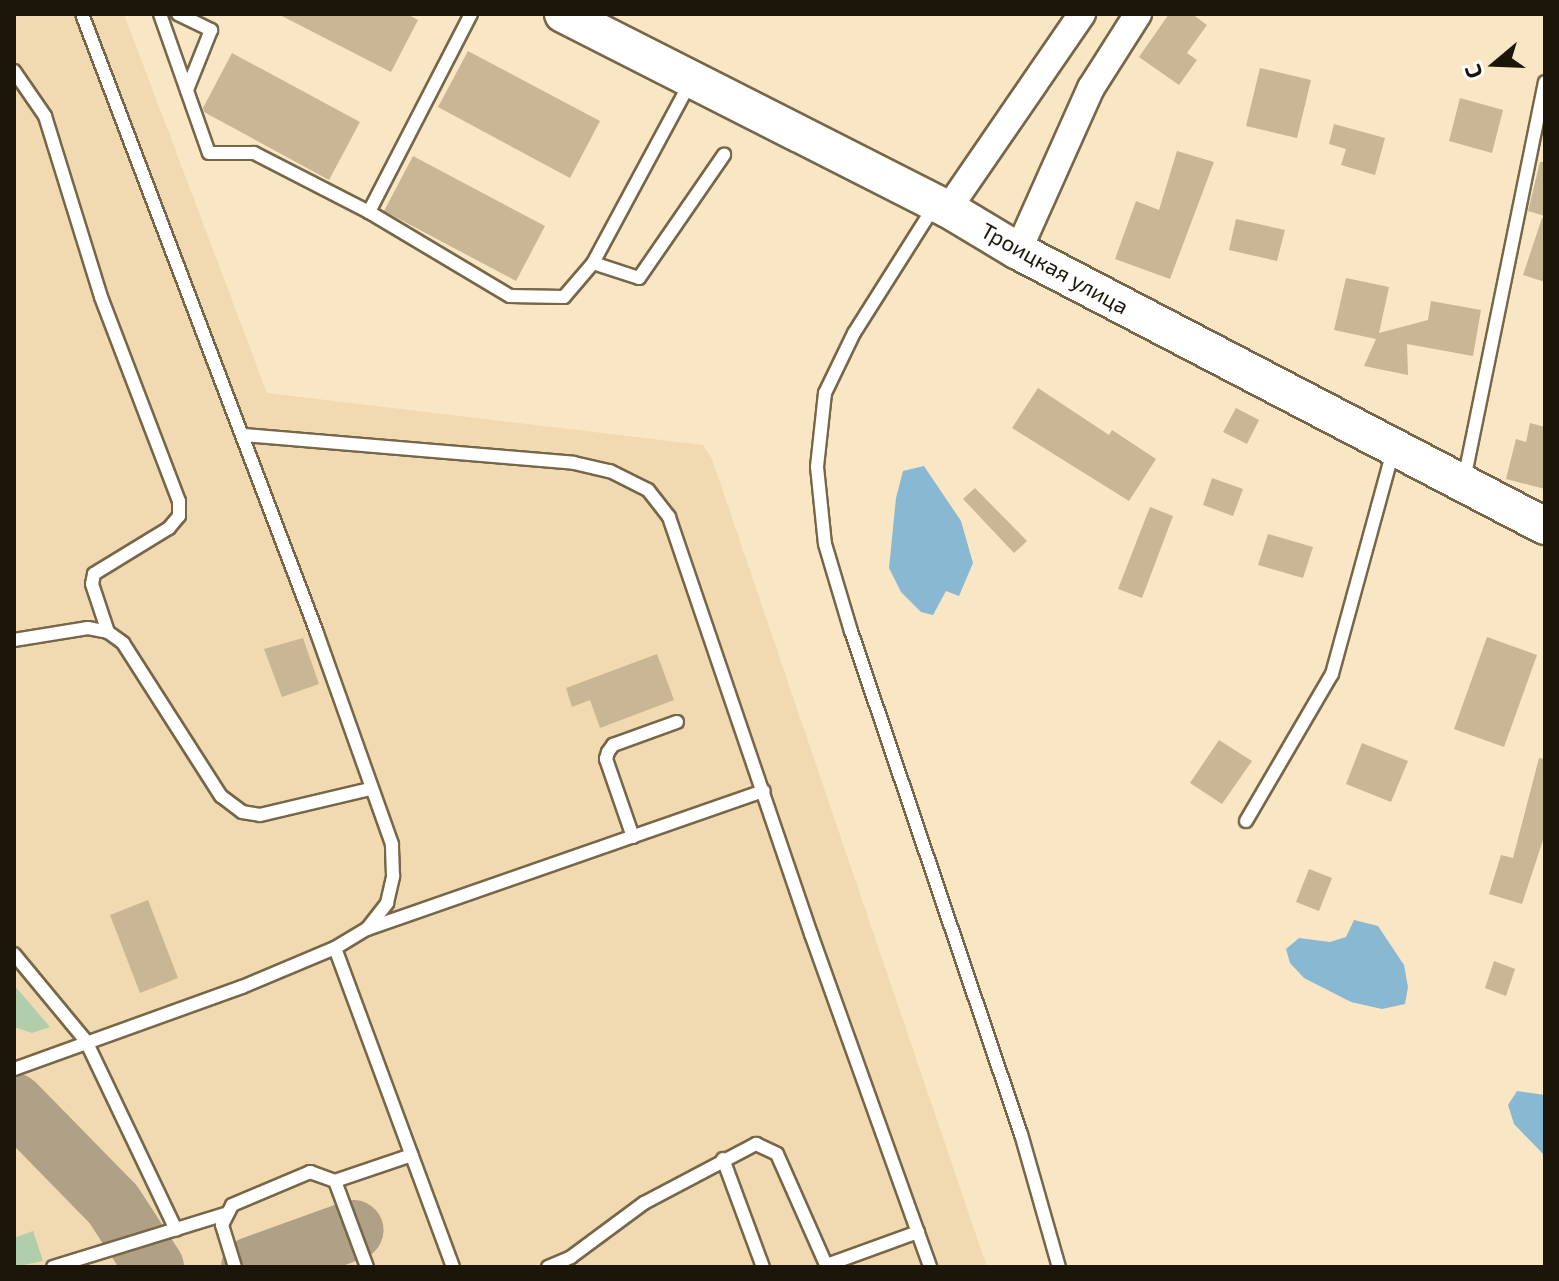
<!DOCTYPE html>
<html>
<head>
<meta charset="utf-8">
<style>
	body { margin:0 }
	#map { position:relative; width:1559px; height:1281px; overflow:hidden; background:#f9e6c4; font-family:"Exo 2",sans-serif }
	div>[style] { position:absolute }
	.built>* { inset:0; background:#f1dab1 }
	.green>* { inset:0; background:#b0ceaa }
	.water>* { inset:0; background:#89b9d2 }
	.taxiway>* { height:60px; margin:-30px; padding:0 30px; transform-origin:30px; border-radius:30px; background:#afa086 }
	.building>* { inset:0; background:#c8b695 }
	.roads { filter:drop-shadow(2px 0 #776648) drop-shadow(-2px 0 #776648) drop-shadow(0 2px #776648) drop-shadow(0 -2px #776648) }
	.lane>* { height:12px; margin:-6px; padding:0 6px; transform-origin:6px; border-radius:6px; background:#fff }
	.street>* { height:26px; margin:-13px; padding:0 13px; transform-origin:13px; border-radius:13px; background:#fff }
	.secondary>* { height:36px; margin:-18px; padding:0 18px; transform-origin:18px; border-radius:18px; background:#fff }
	span { translate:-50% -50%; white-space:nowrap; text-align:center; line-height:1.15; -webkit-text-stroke:6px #fff; paint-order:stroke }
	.street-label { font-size:22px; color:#1c1509 }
	.frame { position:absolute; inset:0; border:16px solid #1c1509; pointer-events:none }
	.north { position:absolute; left:1455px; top:24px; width:80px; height:80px; -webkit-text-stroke:6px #fff; paint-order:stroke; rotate:251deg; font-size:22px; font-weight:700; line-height:32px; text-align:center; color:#1c1509 }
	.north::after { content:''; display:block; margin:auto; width:28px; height:36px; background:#1c1509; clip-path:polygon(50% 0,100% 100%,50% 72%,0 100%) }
</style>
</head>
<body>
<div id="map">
	<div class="built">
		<i style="clip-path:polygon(14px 14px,124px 14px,267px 393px,703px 445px,712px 459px,987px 1267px,14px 1267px)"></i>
	</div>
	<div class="green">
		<i style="clip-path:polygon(14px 985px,50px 1027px,32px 1033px,14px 1027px)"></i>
		<i style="clip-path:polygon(33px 1231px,43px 1261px,14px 1267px,14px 1238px)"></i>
	</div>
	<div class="water">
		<i style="clip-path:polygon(924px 466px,961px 521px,973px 563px,959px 596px,946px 591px,933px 615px,921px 612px,901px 592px,889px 568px,896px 498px,903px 471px)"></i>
		<i style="clip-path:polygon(1354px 920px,1378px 926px,1404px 965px,1408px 987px,1405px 1004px,1382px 1009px,1351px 1002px,1304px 978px,1290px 963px,1286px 949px,1299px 938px,1330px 942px,1346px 937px)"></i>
		<i style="clip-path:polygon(1517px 1091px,1545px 1095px,1545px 1156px,1514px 1124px,1508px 1105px)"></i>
	</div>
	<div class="taxiway">
		<i style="left:14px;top:1103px;width:141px;rotate:45.6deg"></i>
		<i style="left:113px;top:1204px;width:75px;rotate:56.9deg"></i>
		<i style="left:251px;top:1267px;width:109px;rotate:-19.8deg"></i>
	</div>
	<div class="building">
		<i style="clip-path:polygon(278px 14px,407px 14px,418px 20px,391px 72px)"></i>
		<i style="clip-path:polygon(1169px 14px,1192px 14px,1207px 25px,1187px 53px,1197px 60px,1179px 85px,1139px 57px)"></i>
		<i style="clip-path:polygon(468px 51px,600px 121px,570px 178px,438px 107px)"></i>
		<i style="clip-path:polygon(232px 53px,360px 122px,329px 180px,204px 112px,203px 108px)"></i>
		<i style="clip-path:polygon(1260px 68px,1311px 80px,1297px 138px,1246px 126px)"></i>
		<i style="clip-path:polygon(1460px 98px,1503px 110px,1492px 153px,1449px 141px)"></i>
		<i style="clip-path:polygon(1334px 124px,1385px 138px,1375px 175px,1341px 165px,1346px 149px,1329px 144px)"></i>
		<i style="clip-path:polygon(1177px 151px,1214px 162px,1170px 279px,1115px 259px,1136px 201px,1159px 210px)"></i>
		<i style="clip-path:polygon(413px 156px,545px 226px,516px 281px,384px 211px)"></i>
		<i style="clip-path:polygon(1540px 162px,1545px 162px,1545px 216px,1528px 211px)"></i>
		<i style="clip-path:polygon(1542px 218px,1545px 219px,1545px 282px,1523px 275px)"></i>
		<i style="clip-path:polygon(1236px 219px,1285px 230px,1277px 261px,1229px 250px)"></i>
		<i style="clip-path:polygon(1346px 278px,1389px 287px,1379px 333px,1428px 320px,1431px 301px,1481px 310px,1473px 356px,1407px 344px,1408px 375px,1364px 366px,1376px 339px,1334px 330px)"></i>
		<i style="clip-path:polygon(1038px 388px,1109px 435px,1112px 430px,1156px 459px,1129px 501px,1012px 428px)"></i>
		<i style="clip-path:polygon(1236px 408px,1259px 420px,1247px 444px,1223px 432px)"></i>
		<i style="clip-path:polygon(1530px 423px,1545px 427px,1545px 489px,1506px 479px,1516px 439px,1526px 442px)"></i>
		<i style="clip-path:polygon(1212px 478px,1243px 489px,1233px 516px,1203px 505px)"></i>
		<i style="clip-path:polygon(975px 488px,1027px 541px,1014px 553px,963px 499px)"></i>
		<i style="clip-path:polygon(1150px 507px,1173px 516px,1142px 598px,1118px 589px)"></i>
		<i style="clip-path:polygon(1268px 534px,1313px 547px,1303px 578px,1258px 565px)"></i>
		<i style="clip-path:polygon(1487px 637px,1537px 655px,1504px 747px,1454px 729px)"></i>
		<i style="clip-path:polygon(303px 638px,319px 684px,282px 697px,264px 649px)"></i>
		<i style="clip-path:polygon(657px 654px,674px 700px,600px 728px,590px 700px,572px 707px,566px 688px)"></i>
		<i style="clip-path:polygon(1219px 740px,1252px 761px,1222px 804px,1190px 783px)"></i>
		<i style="clip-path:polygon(1362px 743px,1408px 761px,1391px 802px,1346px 784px)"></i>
		<i style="clip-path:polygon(1539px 758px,1545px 759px,1545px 834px,1522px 904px,1489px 894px,1501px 855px,1513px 858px)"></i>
		<i style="clip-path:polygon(1309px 869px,1332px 878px,1319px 911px,1296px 902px)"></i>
		<i style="clip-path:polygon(148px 900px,178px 978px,140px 993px,110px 915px)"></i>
		<i style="clip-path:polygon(1494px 961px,1515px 969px,1506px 996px,1485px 988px)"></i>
	</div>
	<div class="roads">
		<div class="lane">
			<i style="left:160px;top:14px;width:147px;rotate:70.6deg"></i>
			<i style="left:209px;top:153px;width:45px"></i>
			<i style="left:254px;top:153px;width:129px;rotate:27.2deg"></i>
			<i style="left:178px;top:14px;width:37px;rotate:26deg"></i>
			<i style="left:211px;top:30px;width:65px;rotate:111.8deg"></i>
			<i style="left:471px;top:14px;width:223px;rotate:117.3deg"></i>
			<i style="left:369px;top:212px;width:164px;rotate:30.8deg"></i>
			<i style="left:510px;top:296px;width:54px;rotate:1.1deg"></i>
			<i style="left:564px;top:297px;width:45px;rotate:-49.5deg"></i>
			<i style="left:593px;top:263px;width:207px;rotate:-61.7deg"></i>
			<i style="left:14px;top:71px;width:55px;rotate:55.4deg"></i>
			<i style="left:45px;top:116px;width:189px;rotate:72.8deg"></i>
			<i style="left:101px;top:297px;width:218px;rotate:69.1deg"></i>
			<i style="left:179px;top:501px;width:15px;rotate:90deg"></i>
			<i style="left:179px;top:516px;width:16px;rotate:130deg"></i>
			<i style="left:169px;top:528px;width:88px;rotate:148.5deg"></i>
			<i style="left:94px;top:574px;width:10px;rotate:101deg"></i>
			<i style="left:92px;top:584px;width:51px;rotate:71.6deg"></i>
			<i style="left:935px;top:205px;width:151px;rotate:122.3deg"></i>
			<i style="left:854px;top:333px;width:67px;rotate:115.8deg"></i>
			<i style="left:825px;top:393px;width:74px;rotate:96.2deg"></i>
			<i style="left:817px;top:467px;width:77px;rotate:84.1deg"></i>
			<i style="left:825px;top:544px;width:91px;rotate:73.4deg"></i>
			<i style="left:851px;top:631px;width:531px;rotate:71.33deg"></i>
			<i style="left:1021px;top:1134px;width:138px;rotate:74.1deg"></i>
			<i style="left:593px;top:263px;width:48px;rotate:18.1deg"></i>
			<i style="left:639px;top:278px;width:150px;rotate:-55.4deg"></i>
			<i style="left:244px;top:435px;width:331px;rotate:4.8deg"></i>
			<i style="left:574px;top:463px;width:37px;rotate:13deg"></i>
			<i style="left:610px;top:471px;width:42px;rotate:26.6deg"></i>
			<i style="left:648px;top:490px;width:34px;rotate:52deg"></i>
			<i style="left:669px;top:517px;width:441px;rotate:71.2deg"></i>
			<i style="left:811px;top:934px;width:354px;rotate:70.3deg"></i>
			<i style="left:1464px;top:480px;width:406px;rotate:-78.5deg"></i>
			<i style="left:14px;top:640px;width:75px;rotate:-9.2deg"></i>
			<i style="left:88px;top:628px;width:20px;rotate:11deg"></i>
			<i style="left:108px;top:632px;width:19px;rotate:36deg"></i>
			<i style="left:123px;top:643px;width:182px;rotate:57.4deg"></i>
			<i style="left:221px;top:796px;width:26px;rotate:37deg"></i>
			<i style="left:242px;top:812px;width:18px;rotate:9deg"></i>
			<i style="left:260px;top:815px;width:113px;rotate:-13.3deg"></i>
			<i style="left:1246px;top:821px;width:170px;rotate:-59.7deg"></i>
			<i style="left:1332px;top:674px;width:231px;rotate:-74.7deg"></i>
			<i style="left:633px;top:837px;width:83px;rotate:-109.1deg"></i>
			<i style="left:606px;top:759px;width:7px;rotate:-74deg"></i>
			<i style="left:608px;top:752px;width:9px;rotate:-54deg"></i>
			<i style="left:613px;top:745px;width:68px;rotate:-19.8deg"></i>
			<i style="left:367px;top:929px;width:420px;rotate:-19.2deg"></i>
			<i style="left:335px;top:948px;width:340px;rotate:69.7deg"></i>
			<i style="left:14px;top:954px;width:113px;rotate:50.4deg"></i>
			<i style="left:86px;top:1041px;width:209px;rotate:64.5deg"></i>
			<i style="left:14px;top:1069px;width:242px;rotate:-19.8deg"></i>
			<i style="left:242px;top:987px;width:101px;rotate:-22.8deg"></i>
			<i style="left:335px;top:948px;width:37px;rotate:-31deg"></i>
			<i style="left:367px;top:929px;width:33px;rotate:-52deg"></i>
			<i style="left:387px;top:903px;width:28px;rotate:-77deg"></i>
			<i style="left:393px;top:876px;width:32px;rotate:-92deg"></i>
			<i style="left:392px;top:844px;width:224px;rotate:-109.6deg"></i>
			<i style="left:317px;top:633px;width:662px;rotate:-110.79deg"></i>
			<i style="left:723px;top:1159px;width:115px;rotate:69.7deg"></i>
			<i style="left:335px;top:1181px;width:92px;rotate:69.6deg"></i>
			<i style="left:827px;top:1265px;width:97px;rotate:-19.9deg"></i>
			<i style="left:53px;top:1267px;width:180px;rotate:-17.1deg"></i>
			<i style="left:235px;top:1267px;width:44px;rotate:-107.2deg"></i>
			<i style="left:222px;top:1225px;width:22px;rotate:-63deg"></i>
			<i style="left:232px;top:1205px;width:85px;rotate:-22.9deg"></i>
			<i style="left:310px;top:1172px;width:27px;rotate:20deg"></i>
			<i style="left:335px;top:1181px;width:81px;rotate:-18.7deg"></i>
			<i style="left:548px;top:1267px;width:25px;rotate:-23deg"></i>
			<i style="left:571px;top:1257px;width:91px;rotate:-36.5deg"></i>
			<i style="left:644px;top:1203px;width:127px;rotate:-27.8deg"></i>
			<i style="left:756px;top:1144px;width:23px;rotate:25deg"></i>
			<i style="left:777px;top:1154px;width:124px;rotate:66.1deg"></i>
		</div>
		<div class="street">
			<i style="left:948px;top:209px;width:237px;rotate:-55.5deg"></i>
			<i style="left:1018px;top:251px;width:179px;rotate:-65.9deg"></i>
			<i style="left:1091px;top:88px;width:88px;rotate:-57.6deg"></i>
		</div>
		<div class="secondary">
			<i style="left:563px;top:14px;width:432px;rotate:26.9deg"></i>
			<i style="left:948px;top:209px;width:82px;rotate:31deg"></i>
			<i style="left:1018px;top:251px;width:594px;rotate:27.56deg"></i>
		</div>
	</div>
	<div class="street-label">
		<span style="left:1055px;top:268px;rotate:29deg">Троицкая улица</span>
	</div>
	<div class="frame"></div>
	<div class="north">С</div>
</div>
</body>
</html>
